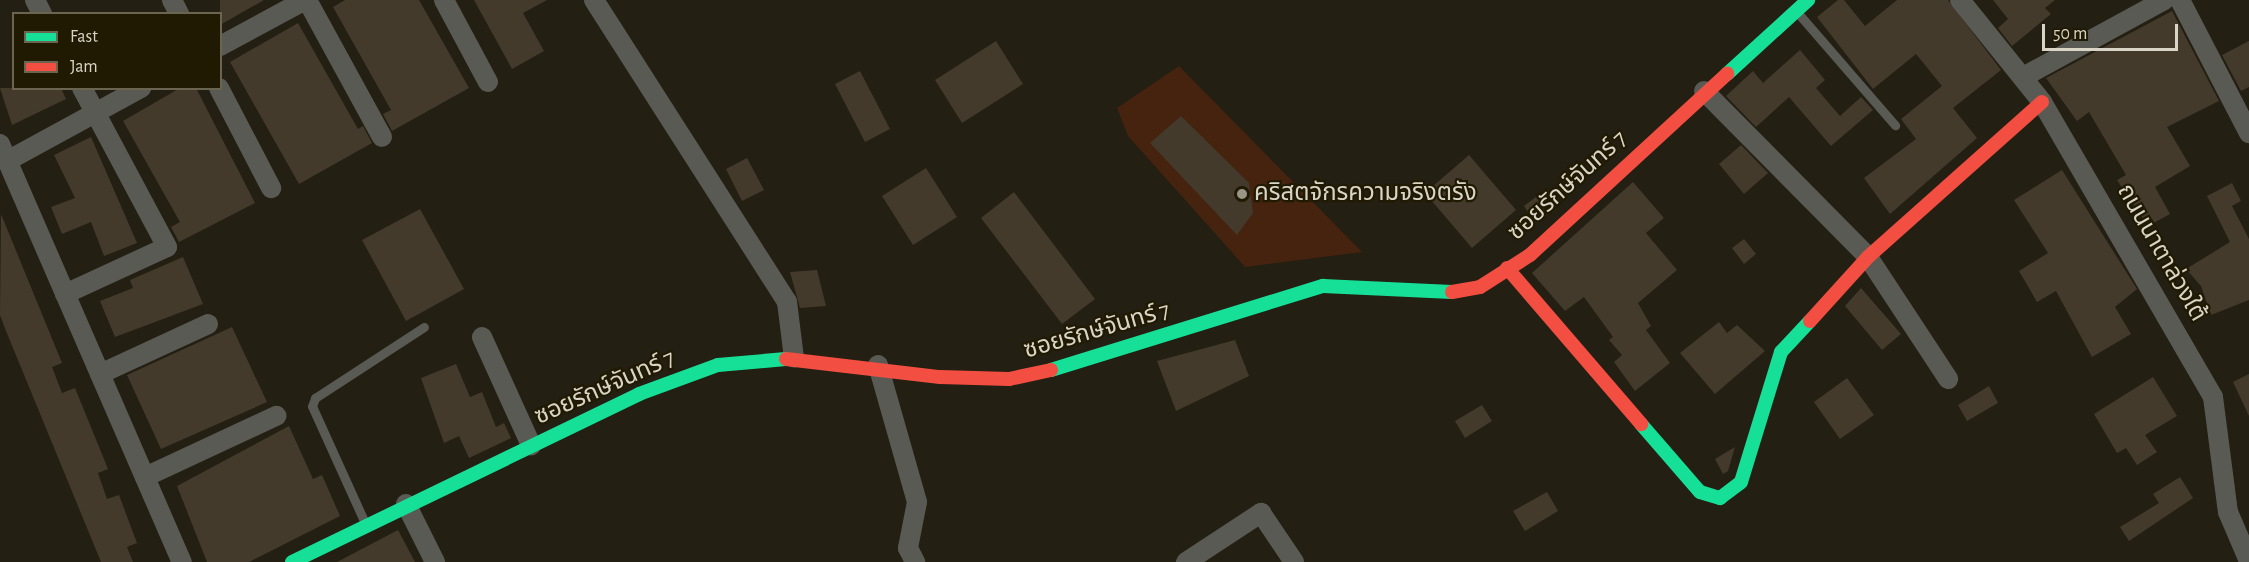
<!DOCTYPE html>
<html>
<head>
<meta charset="utf-8">
<style>
	body { margin:0 }
	#map { position:relative; width:2249px; height:562px; overflow:hidden; background:#231f12; font-family:"Alegreya Sans","Noto Sans Thai",sans-serif }
	div>[style] { position:absolute }
	.green>* { inset:0; background:#45230f }
	.building>* { inset:0; background:#433a2b }
	.lane>* { height:9px; margin:-4.5px; padding:0 4.5px; transform-origin:4.5px; border-radius:4.5px; background:#5a5a55 }
	.street>* { height:20px; margin:-10px; padding:0 10px; transform-origin:10px; border-radius:10px; background:#5a5a55 }
	.fast>* { height:14px; margin:-7px; padding:0 7px; transform-origin:7px; border-radius:7px; background:#16e098 }
	.jam>* { height:14px; margin:-7px; padding:0 7px; transform-origin:7px; border-radius:7px; background:#f24e42 }
	.dots>* { width:16px; height:16px; translate:-50% -50%; box-sizing:border-box; border:3px solid #211a03; border-radius:50% }
	span { translate:-50% -50%; white-space:nowrap; text-align:center; line-height:1.15; -webkit-text-stroke:4.5px #211a03; paint-order:stroke }
	.street-label { font-size:24px; color:#d8d4c6 }
	.poi-label { font-size:24px; color:#d8d4c6 }
	.left { translate:0 -50%; text-align:left }
	.legend { position:absolute; left:12px; top:12px; width:210px; height:78px; box-sizing:border-box; background:#211a03; border:2px solid #6a6451; margin:0; padding:8px 10px; list-style:none; font-size:18px; color:#d8d4c6 }
	.legend li { display:flex; align-items:center; gap:12px; height:30px }
	.legend b { width:30px; border:2px solid #6a6451 }
	.scale { position:absolute; left:2042px; top:24px; width:136px; height:27px; box-sizing:border-box; border:3px solid #d8d4c6; border-top:0; padding-left:8px; font-size:18px; line-height:21px; white-space:nowrap; color:#d8d4c6; -webkit-text-stroke:4px #211a03; paint-order:stroke }
</style>
</head>
<body>
<div id="map">
	<div class="green">
		<i style="clip-path:polygon(1179px 66px,1362px 252px,1245px 267px,1128px 136px,1117px 108px)"></i>
	</div>
	<div class="building">
		<i style="clip-path:polygon(220px 0,264px 0,220px 25px)"></i>
		<i style="clip-path:polygon(345px 0,419px 0,469px 88px,392px 131px,383px 114px,391px 110px,333px 7px)"></i>
		<i style="clip-path:polygon(474px 0,547px 0,523px 13px,544px 51px,512px 69px)"></i>
		<i style="clip-path:polygon(1838px 0,1844px 0,1865px 26px,1897px 0,1948px 0,2001px 70px,1953px 108px,1977px 138px,1890px 214px,1864px 178px,1916px 139px,1901px 119px,1942px 86px,1916px 54px,1873px 89px,1817px 17px)"></i>
		<i style="clip-path:polygon(1993px 0,2055px 0,2045px 8px,2051px 14px,2012px 46px,1998px 28px,2008px 19px)"></i>
		<i style="clip-path:polygon(2172px 11px,2219px 101px,2167px 127px,2190px 166px,2155px 187px,2170px 214px,2148px 226px,2117px 180px,2126px 175px,2089px 112px,2077px 121px,2046px 78px)"></i>
		<i style="clip-path:polygon(298px 23px,358px 129px,363px 126px,372px 143px,299px 184px,230px 62px)"></i>
		<i style="clip-path:polygon(996px 41px,1023px 84px,962px 123px,935px 80px)"></i>
		<i style="clip-path:polygon(2249px 41px,2249px 87px,2241px 91px,2222px 55px)"></i>
		<i style="clip-path:polygon(1800px 50px,1825px 80px,1816px 88px,1840px 116px,1861px 97px,1873px 110px,1831px 146px,1789px 97px,1756px 127px,1726px 96px,1753px 71px,1763px 83px)"></i>
		<i style="clip-path:polygon(860px 71px,890px 129px,865px 142px,835px 84px)"></i>
		<i style="clip-path:polygon(0 88px,61px 88px,66px 99px,12px 125px)"></i>
		<i style="clip-path:polygon(180px 88px,196px 88px,255px 203px,179px 242px,171px 227px,180px 222px,123px 121px)"></i>
		<i style="clip-path:polygon(1181px 116px,1249px 183px,1253px 213px,1237px 235px,1150px 143px)"></i>
		<i style="clip-path:polygon(91px 137px,137px 243px,104px 256px,91px 222px,62px 234px,51px 207px,75px 198px,54px 155px)"></i>
		<i style="clip-path:polygon(1741px 145px,1768px 173px,1744px 194px,1719px 164px)"></i>
		<i style="clip-path:polygon(1469px 155px,1516px 210px,1472px 248px,1425px 193px)"></i>
		<i style="clip-path:polygon(747px 158px,764px 190px,742px 201px,726px 169px)"></i>
		<i style="clip-path:polygon(926px 168px,957px 217px,913px 245px,882px 196px)"></i>
		<i style="clip-path:polygon(2062px 170px,2137px 289px,2115px 307px,2131px 334px,2092px 357px,2056px 291px,2037px 302px,2019px 271px,2048px 253px,2014px 200px)"></i>
		<i style="clip-path:polygon(1633px 182px,1664px 218px,1646px 233px,1677px 270px,1638px 303px,1651px 326px,1646px 330px,1670px 363px,1635px 391px,1614px 362px,1622px 355px,1609px 340px,1613px 337px,1584px 297px,1565px 311px,1532px 273px)"></i>
		<i style="clip-path:polygon(2232px 183px,2241px 201px,2232px 206px,2249px 239px,2249px 300px,2211px 315px,2201px 286px,2186px 269px,2230px 242px,2207px 196px)"></i>
		<i style="clip-path:polygon(1014px 192px,1095px 299px,1062px 324px,981px 218px)"></i>
		<i style="clip-path:polygon(1536px 197px,1548px 214px,1536px 223px,1524px 206px)"></i>
		<i style="clip-path:polygon(420px 209px,464px 289px,406px 321px,362px 240px)"></i>
		<i style="clip-path:polygon(1px 214px,62px 363px,52px 367px,62px 393px,75px 388px,108px 469px,98px 473px,107px 499px,119px 495px,137px 543px,127px 547px,133px 562px,101px 562px,6px 331px,0 315px)"></i>
		<i style="clip-path:polygon(1744px 239px,1756px 254px,1744px 264px,1732px 248px)"></i>
		<i style="clip-path:polygon(183px 257px,203px 304px,115px 337px,100px 301px,133px 288px,130px 280px)"></i>
		<i style="clip-path:polygon(817px 270px,826px 306px,800px 308px,790px 272px)"></i>
		<i style="clip-path:polygon(1861px 288px,1901px 334px,1882px 350px,1845px 306px)"></i>
		<i style="clip-path:polygon(1719px 322px,1727px 333px,1737px 325px,1765px 351px,1715px 394px,1680px 353px)"></i>
		<i style="clip-path:polygon(232px 327px,267px 402px,161px 449px,127px 375px)"></i>
		<i style="clip-path:polygon(1235px 340px,1249px 376px,1176px 411px,1157px 361px)"></i>
		<i style="clip-path:polygon(456px 364px,470px 397px,482px 392px,496px 427px,504px 423px,511px 438px,469px 458px,459px 436px,444px 443px,421px 378px)"></i>
		<i style="clip-path:polygon(2249px 374px,2249px 416px,2233px 382px)"></i>
		<i style="clip-path:polygon(2153px 377px,2177px 416px,2145px 435px,2157px 452px,2137px 465px,2126px 448px,2117px 453px,2094px 414px)"></i>
		<i style="clip-path:polygon(1847px 378px,1874px 415px,1840px 439px,1814px 402px)"></i>
		<i style="clip-path:polygon(1989px 386px,1998px 403px,1967px 421px,1958px 405px)"></i>
		<i style="clip-path:polygon(1482px 405px,1492px 421px,1465px 438px,1455px 421px)"></i>
		<i style="clip-path:polygon(289px 426px,313px 479px,322px 475px,340px 516px,249px 562px,207px 562px,177px 486px)"></i>
		<i style="clip-path:polygon(1735px 447px,1728px 471px,1723px 474px,1715px 459px)"></i>
		<i style="clip-path:polygon(2180px 477px,2193px 498px,2129px 541px,2120px 527px,2159px 503px,2153px 494px)"></i>
		<i style="clip-path:polygon(1547px 492px,1558px 511px,1525px 531px,1513px 511px)"></i>
		<i style="clip-path:polygon(398px 530px,415px 562px,337px 562px)"></i>
	</div>
	<div class="lane">
		<i style="left:1797px;top:12px;width:150px;rotate:49.1deg"></i>
		<i style="left:365px;top:523px;width:128px;rotate:-114.4deg"></i>
		<i style="left:312px;top:406px;width:9px;rotate:-69deg"></i>
		<i style="left:315px;top:398px;width:130px;rotate:-33.1deg"></i>
	</div>
	<div class="street">
		<i style="left:35px;top:0;width:16px;rotate:63deg"></i>
		<i style="left:172px;top:0;width:16px;rotate:63deg"></i>
		<i style="left:307px;top:0;width:156px;rotate:61.3deg"></i>
		<i style="left:444px;top:0;width:93px;rotate:61.8deg"></i>
		<i style="left:594px;top:0;width:358px;rotate:57.4deg"></i>
		<i style="left:787px;top:302px;width:56px;rotate:82.9deg"></i>
		<i style="left:1960px;top:0;width:131px;rotate:51.2deg"></i>
		<i style="left:2042px;top:102px;width:341px;rotate:59.9deg"></i>
		<i style="left:2213px;top:397px;width:116px;rotate:82.6deg"></i>
		<i style="left:2228px;top:512px;width:53px;rotate:66.8deg"></i>
		<i style="left:2180px;top:0;width:150px;rotate:62.6deg"></i>
		<i style="left:220px;top:46px;width:97px;rotate:-28.4deg"></i>
		<i style="left:2023px;top:77px;width:161px;rotate:-28.6deg"></i>
		<i style="left:219px;top:88px;width:113px;rotate:62.5deg"></i>
		<i style="left:1704px;top:91px;width:233px;rotate:45.3deg"></i>
		<i style="left:1868px;top:257px;width:146px;rotate:56.7deg"></i>
		<i style="left:0;top:144px;width:456px;rotate:66.5deg"></i>
		<i style="left:7px;top:161px;width:153px;rotate:-28.6deg"></i>
		<i style="left:65px;top:294px;width:112px;rotate:-24.7deg"></i>
		<i style="left:167px;top:247px;width:180px;rotate:-118.1deg"></i>
		<i style="left:482px;top:337px;width:119px;rotate:65.6deg"></i>
		<i style="left:878px;top:365px;width:142px;rotate:74.1deg"></i>
		<i style="left:917px;top:502px;width:47px;rotate:101.1deg"></i>
		<i style="left:908px;top:548px;width:16px;rotate:63deg"></i>
		<i style="left:100px;top:374px;width:119px;rotate:-24.8deg"></i>
		<i style="left:145px;top:477px;width:145px;rotate:-25deg"></i>
		<i style="left:406px;top:504px;width:65px;rotate:63.4deg"></i>
		<i style="left:1186px;top:562px;width:90px;rotate:-33.2deg"></i>
		<i style="left:1261px;top:513px;width:59px;rotate:56deg"></i>
	</div>
	<div class="fast">
		<i style="left:1727px;top:74px;width:110px;rotate:-42.4deg"></i>
		<i style="left:1051px;top:370px;width:285px;rotate:-17.2deg"></i>
		<i style="left:1323px;top:286px;width:129px;rotate:2.7deg"></i>
		<i style="left:1641px;top:424px;width:90px;rotate:49.1deg"></i>
		<i style="left:1700px;top:492px;width:21px;rotate:17deg"></i>
		<i style="left:1720px;top:498px;width:26px;rotate:-37deg"></i>
		<i style="left:1741px;top:482px;width:136px;rotate:-72.9deg"></i>
		<i style="left:1781px;top:352px;width:42px;rotate:-46.9deg"></i>
		<i style="left:292px;top:562px;width:386px;rotate:-25.8deg"></i>
		<i style="left:639px;top:394px;width:84px;rotate:-20.2deg"></i>
		<i style="left:718px;top:365px;width:68px;rotate:-5deg"></i>
	</div>
	<div class="jam">
		<i style="left:1507px;top:268px;width:206px;rotate:49.3deg"></i>
		<i style="left:1452px;top:292px;width:28px;rotate:-10deg"></i>
		<i style="left:1480px;top:287px;width:59px;rotate:-32.6deg"></i>
		<i style="left:1530px;top:255px;width:268px;rotate:-42.6deg"></i>
		<i style="left:1810px;top:321px;width:86px;rotate:-47.8deg"></i>
		<i style="left:1868px;top:257px;width:233px;rotate:-41.7deg"></i>
		<i style="left:786px;top:359px;width:155px;rotate:6.7deg"></i>
		<i style="left:940px;top:377px;width:69px;rotate:1.7deg"></i>
		<i style="left:1009px;top:379px;width:43px;rotate:-12.1deg"></i>
	</div>
	<div class="dots">
		<i style="left:1242px;top:194px;background:#999587"></i>
	</div>
	<div class="street-label">
		<span style="left:1568px;top:186px;rotate:-42deg">ซอยรักษ์จันทร์ 7</span>
		<span style="left:2161px;top:253px;rotate:60deg">ถนนนาตาล่วงใต้</span>
		<span style="left:1097px;top:331px;rotate:-16deg">ซอยรักษ์จันทร์ 7</span>
		<span style="left:605px;top:388px;rotate:-24deg">ซอยรักษ์จันทร์ 7</span>
	</div>
	<div class="poi-label">
		<span class="left" style="left:1254px;top:194px">คริสตจักรความจริงตรัง</span>
	</div>
	<ul class="legend">
	<li><b style="height:8px;background:#16e098"></b>Fast</li>
	<li><b style="height:8px;background:#f24e42"></b>Jam</li>
	</ul>
	<div class="scale">50 m</div>
</div>
</body>
</html>
